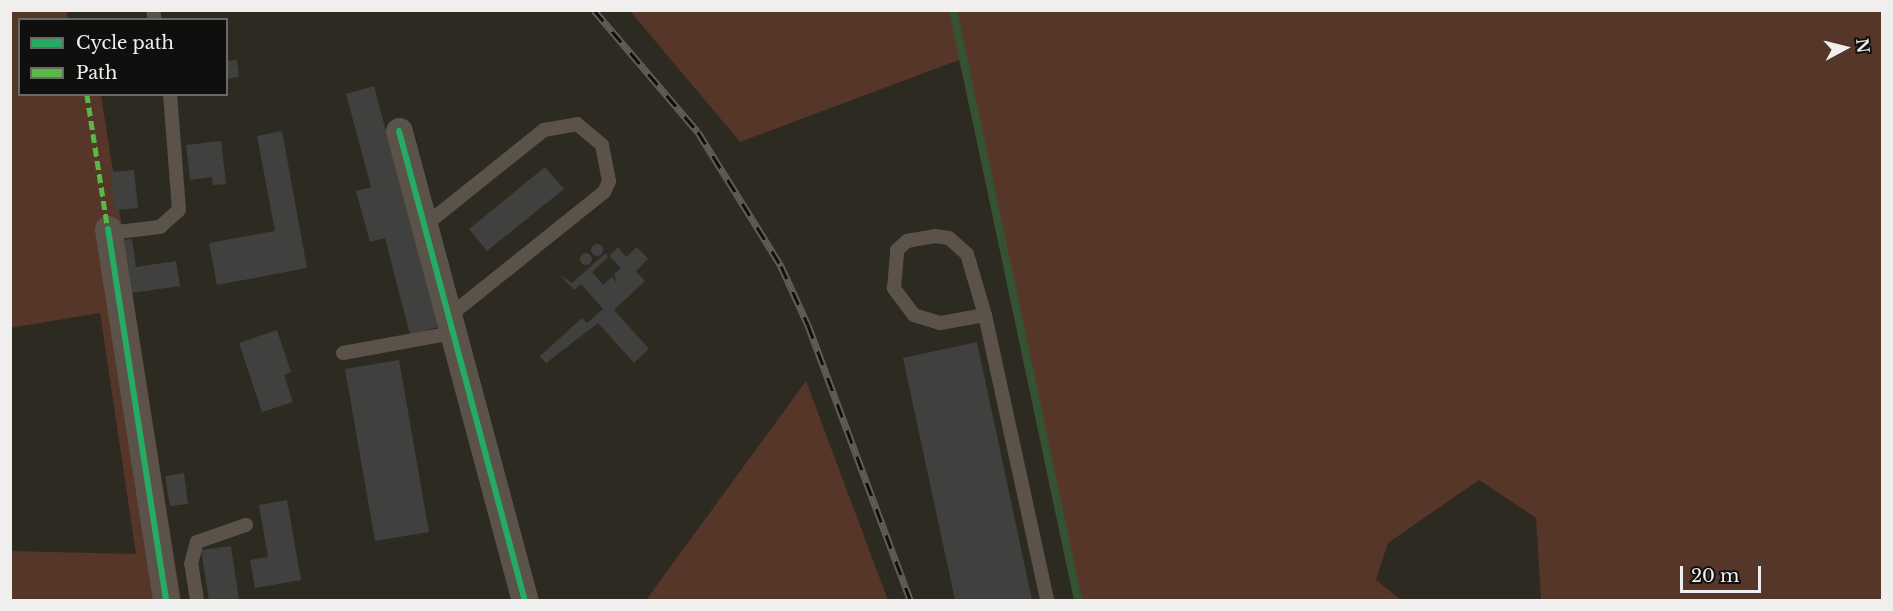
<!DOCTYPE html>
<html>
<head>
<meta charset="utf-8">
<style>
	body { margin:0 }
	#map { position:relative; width:1893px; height:611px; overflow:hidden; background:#252423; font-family:"Libre Baskerville",serif }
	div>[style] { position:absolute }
	.built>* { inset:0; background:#2d2a22 }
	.green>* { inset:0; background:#553628 }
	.stream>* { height:8px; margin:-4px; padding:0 4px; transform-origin:4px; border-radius:4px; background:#355333 }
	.building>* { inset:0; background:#40403f }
	.round { border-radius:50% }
	.service>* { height:14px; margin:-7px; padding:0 7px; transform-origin:7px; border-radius:7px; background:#5b5349 }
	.minor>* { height:27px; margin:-13.5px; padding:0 13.5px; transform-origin:13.5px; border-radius:13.5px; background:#5b5349 }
	.rail>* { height:7px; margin-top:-3.5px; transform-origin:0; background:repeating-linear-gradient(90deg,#0f0f0d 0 14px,#615c57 0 28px); box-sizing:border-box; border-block:2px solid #615c57 }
	.quiet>* { height:4.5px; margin-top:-2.25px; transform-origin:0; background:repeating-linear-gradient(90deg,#58b947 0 9px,transparent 0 13.5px) }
	.cycleway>* { height:6px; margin:-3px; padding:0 3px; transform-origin:3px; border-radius:3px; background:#26ab63 }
	span { translate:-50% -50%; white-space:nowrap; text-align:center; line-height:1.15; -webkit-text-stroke:4.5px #0f0f0d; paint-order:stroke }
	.frame { position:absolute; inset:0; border:12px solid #f0efed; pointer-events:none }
	.legend { position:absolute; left:18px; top:18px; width:210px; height:78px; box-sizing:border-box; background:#0f0f0d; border:2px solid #696967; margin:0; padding:8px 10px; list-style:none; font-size:18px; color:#f0efed }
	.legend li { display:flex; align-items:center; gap:12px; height:30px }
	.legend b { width:30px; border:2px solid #696967 }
	.north { position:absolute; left:1815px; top:18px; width:60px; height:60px; -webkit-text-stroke:4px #0f0f0d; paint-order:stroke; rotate:83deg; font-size:16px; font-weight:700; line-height:24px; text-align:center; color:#f0efed }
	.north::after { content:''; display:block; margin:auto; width:21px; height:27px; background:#f0efed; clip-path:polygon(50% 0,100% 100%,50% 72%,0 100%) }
	.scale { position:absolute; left:1680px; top:566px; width:81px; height:27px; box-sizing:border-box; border:3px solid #f0efed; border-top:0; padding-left:8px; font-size:18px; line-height:21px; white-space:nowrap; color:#f0efed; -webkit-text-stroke:4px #0f0f0d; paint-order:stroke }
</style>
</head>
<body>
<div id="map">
	<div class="built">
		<i style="clip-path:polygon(67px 11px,630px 11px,740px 142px,959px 60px,1081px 600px,888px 600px,806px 382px,646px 600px,539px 600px,413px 126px,388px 132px,511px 600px,181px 600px,101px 95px,226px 94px,226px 20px,68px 19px)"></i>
		<i style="clip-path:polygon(100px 313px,137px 555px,11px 551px,11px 328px)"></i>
		<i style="clip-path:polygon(1479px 480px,1536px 518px,1541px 600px,1401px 600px,1376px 580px,1388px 543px)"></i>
	</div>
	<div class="green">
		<i style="clip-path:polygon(11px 11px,67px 11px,68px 19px,20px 20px,20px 94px,101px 95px,181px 600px,11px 600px,11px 551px,136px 554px,100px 313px,11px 328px)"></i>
		<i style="clip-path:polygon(630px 11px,1882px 11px,1882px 600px,1541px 600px,1536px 518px,1479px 480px,1388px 543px,1376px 580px,1401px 600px,1081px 600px,959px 60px,740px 142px)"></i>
		<i style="clip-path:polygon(806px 381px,888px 600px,646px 600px)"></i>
	</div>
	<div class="stream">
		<i style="left:953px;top:10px;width:603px;rotate:78.04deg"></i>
	</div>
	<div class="building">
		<i style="clip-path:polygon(237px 60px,239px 77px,226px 79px,226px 61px)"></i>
		<i style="clip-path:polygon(374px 86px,438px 327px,410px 335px,385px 238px,370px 242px,356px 191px,371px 187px,346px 94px)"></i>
		<i style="clip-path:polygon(282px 131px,307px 268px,217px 285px,209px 243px,275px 231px,257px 136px)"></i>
		<i style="clip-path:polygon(221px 141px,226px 184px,213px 185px,212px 177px,190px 180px,186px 145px)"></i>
		<i style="clip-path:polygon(545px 167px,564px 189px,487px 251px,469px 229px)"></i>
		<i style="clip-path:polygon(134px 170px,138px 208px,115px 210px,111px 172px)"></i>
		<i style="clip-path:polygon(132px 239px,136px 267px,176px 261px,180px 286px,131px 293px,123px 240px)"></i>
		<i class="round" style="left:591px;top:244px;width:12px;height:12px"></i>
		<i style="clip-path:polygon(618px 247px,626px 257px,637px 247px,648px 259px,636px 271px,645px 281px,614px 310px,649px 349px,634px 363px,598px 323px,546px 363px,540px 356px,582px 318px,587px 323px,603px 309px,581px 284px,574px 290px,560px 275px,572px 283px,606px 253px,608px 257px,592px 272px,603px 285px,612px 277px,617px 283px,614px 274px,621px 268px,609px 256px)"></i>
		<i class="round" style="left:580px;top:253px;width:12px;height:12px"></i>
		<i style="clip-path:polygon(277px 330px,291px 372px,284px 375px,293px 402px,262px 412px,239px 343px)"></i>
		<i style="clip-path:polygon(977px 342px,1032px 600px,955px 600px,903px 358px)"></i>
		<i style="clip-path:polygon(399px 360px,429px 532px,375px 541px,345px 369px)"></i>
		<i style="clip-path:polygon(184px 473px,188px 504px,170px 506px,165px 476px)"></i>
		<i style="clip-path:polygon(287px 500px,301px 580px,255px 588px,250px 560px,268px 557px,259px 505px)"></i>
		<i style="clip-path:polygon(231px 546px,239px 600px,209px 600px,201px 550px)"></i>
	</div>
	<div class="service">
		<i style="left:153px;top:10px;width:10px;rotate:79deg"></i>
		<i style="left:424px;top:226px;width:154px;rotate:-38.7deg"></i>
		<i style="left:544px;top:130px;width:34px;rotate:-10deg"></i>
		<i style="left:577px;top:124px;width:33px;rotate:40deg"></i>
		<i style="left:602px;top:145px;width:37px;rotate:79deg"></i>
		<i style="left:609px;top:181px;width:12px;rotate:114deg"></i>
		<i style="left:604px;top:192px;width:198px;rotate:141.3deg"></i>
		<i style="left:109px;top:233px;width:51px;rotate:-6.7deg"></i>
		<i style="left:160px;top:227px;width:25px;rotate:-42deg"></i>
		<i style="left:179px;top:210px;width:116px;rotate:-94.4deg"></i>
		<i style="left:985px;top:315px;width:46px;rotate:169.9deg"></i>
		<i style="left:940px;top:323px;width:27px;rotate:-163deg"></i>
		<i style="left:914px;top:315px;width:34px;rotate:-127deg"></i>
		<i style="left:894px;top:288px;width:38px;rotate:-85deg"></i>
		<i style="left:897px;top:250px;width:13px;rotate:-42deg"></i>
		<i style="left:907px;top:241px;width:28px;rotate:-10deg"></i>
		<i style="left:935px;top:236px;width:14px;rotate:8deg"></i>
		<i style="left:949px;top:238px;width:24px;rotate:42deg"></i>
		<i style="left:967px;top:254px;width:64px;rotate:73.6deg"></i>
		<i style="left:985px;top:315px;width:292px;rotate:77.7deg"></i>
		<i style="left:343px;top:353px;width:112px;rotate:-10.3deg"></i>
		<i style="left:197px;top:600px;width:36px;rotate:-99deg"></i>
		<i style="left:191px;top:564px;width:23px;rotate:-75deg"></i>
		<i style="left:197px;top:542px;width:52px;rotate:-19.1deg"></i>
	</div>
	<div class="minor">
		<i style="left:399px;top:131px;width:486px;rotate:75deg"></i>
		<i style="left:108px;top:229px;width:376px;rotate:81.1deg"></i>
	</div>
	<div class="rail">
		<i style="left:594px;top:10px;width:160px;rotate:49.6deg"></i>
		<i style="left:698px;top:132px;width:158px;rotate:58.2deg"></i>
		<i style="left:781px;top:266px;width:65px;rotate:65.4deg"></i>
		<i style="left:808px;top:325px;width:293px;rotate:69.6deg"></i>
	</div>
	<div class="quiet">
		<i style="left:87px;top:94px;width:137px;rotate:81.2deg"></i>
	</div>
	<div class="cycleway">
		<i style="left:399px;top:131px;width:486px;rotate:75deg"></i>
		<i style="left:108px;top:229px;width:376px;rotate:81.1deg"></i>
	</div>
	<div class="frame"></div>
	<ul class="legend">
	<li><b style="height:8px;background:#26ab63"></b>Cycle path</li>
	<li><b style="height:8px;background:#58b947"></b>Path</li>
	</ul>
	<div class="north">N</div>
	<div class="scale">20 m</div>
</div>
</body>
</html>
